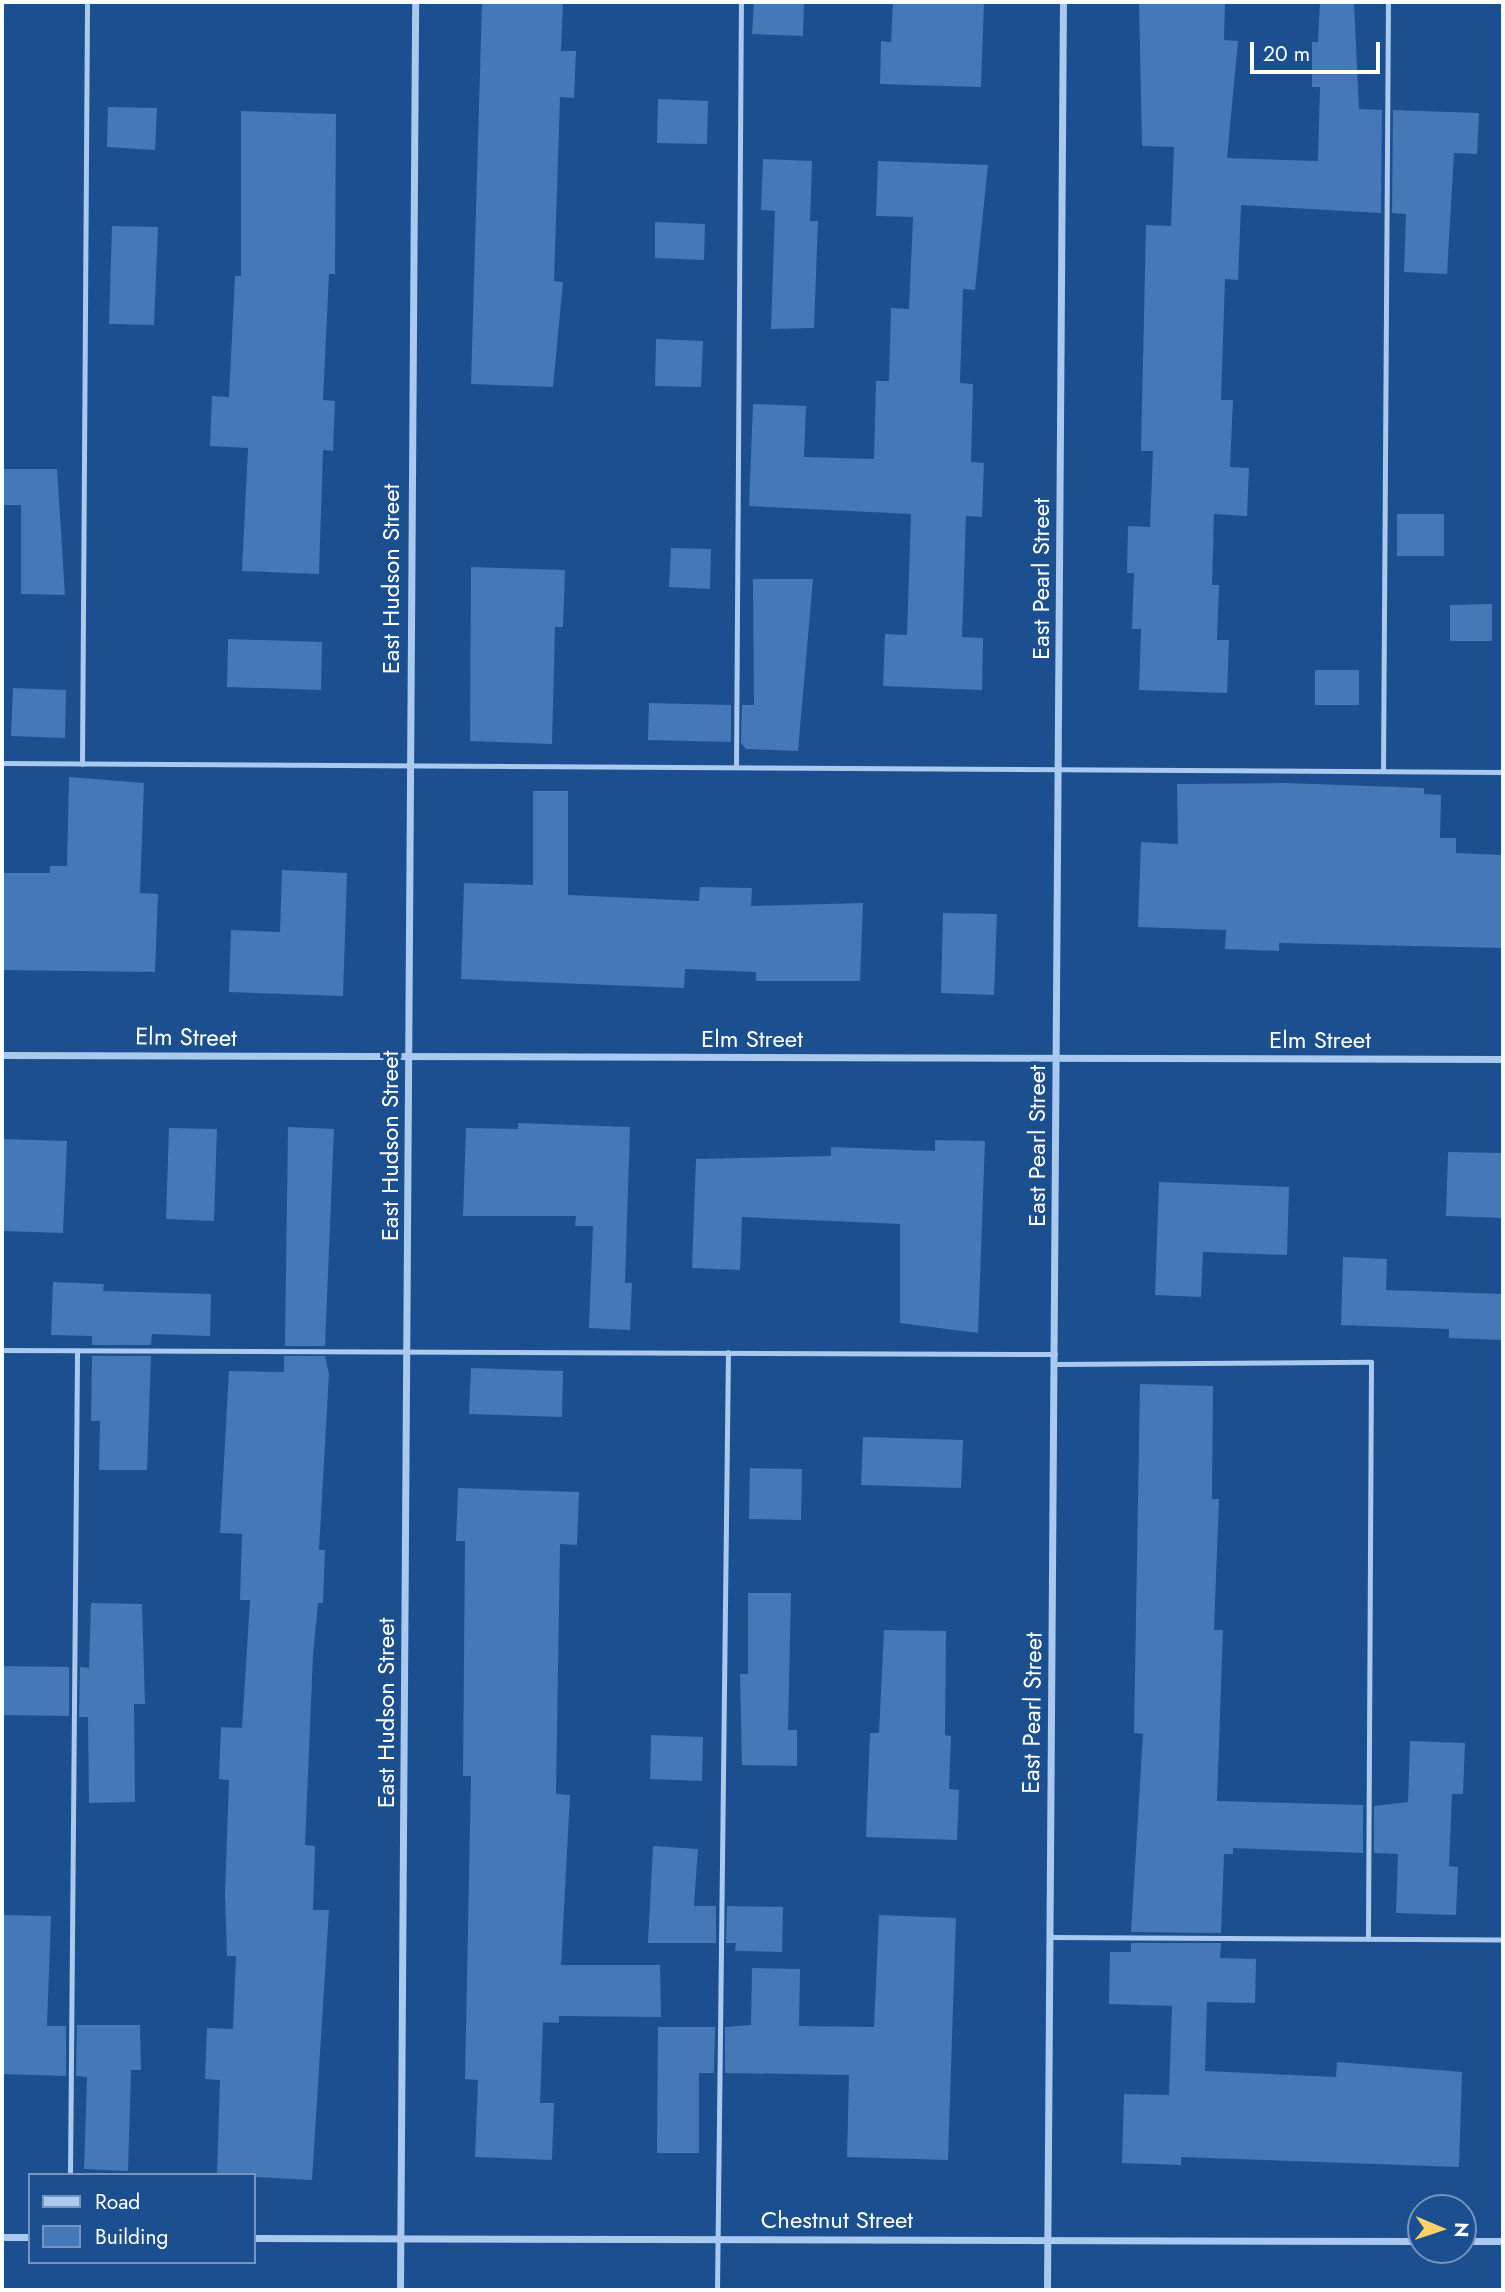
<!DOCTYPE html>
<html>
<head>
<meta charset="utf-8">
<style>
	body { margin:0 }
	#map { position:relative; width:1505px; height:2292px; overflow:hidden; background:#1b4f8f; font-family:Jost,sans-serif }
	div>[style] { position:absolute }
	.building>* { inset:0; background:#4478b7 }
	.lane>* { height:5px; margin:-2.5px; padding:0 2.5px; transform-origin:2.5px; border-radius:2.5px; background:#a9c9ee }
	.street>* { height:7px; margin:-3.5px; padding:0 3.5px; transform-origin:3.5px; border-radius:3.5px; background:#a9c9ee }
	span { translate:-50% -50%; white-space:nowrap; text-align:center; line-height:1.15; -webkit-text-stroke:7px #1b4f8f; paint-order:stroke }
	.street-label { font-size:24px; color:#fff }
	.frame { position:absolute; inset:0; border:4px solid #fff; pointer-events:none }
	.legend { position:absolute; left:28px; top:2173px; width:228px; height:91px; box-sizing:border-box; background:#1b4f8f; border:2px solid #7695bc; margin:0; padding:9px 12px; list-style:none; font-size:21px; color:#fff }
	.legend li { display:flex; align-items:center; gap:14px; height:35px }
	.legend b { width:35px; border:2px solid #7695bc }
	.north { position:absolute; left:1407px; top:2194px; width:70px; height:70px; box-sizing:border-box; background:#1b4f8f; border:2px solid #7695bc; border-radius:50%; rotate:92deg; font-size:19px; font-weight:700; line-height:28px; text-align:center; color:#fff }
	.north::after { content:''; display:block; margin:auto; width:24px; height:32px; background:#ffd166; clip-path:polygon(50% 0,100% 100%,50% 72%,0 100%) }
	.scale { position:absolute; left:1250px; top:42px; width:130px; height:32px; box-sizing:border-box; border:4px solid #fff; border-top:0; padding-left:9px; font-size:21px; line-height:24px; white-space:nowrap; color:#fff; -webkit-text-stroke:5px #1b4f8f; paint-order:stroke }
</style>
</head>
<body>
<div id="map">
	<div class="building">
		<i style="clip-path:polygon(482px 2px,563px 2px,561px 51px,576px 51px,574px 98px,560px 97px,554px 281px,563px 282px,553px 387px,471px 384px)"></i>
		<i style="clip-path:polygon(754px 2px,804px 2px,803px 36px,752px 34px)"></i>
		<i style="clip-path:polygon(893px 2px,984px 2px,981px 87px,880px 84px,881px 41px,891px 42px)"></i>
		<i style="clip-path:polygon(1139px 2px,1225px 2px,1224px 40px,1238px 41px,1227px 158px,1318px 161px,1320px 87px,1312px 87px,1312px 42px,1318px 42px,1320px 2px,1354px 3px,1359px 109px,1382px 110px,1381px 213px,1241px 205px,1238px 280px,1225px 279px,1221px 400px,1233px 400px,1230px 467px,1249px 468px,1247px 516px,1214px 514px,1212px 585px,1219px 585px,1217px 640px,1229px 640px,1227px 693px,1139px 690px,1141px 629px,1132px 629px,1134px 573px,1127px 573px,1128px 526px,1150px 527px,1153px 451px,1141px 451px,1146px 225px,1171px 226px,1174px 147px,1142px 146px)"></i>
		<i style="clip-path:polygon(658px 99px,708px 101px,707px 144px,657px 143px)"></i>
		<i style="clip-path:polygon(108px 107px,157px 108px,155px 150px,107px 147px)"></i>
		<i style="clip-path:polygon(1393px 110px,1479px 113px,1477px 154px,1454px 153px,1447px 274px,1404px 272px,1406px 214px,1392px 213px)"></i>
		<i style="clip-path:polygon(241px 111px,336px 114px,335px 274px,329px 274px,323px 400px,335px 401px,333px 451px,323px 450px,319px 574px,242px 571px,248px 448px,210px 446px,212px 396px,229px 397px,235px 276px,241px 276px)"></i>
		<i style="clip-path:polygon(763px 159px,812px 161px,810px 221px,818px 221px,814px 328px,771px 329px,775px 211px,761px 210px)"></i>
		<i style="clip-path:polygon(878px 161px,988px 165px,975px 290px,963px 289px,960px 383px,973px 384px,971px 462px,984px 463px,982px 517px,966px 516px,962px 637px,983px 638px,982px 690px,883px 686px,885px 634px,907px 635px,911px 514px,749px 506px,753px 404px,806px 406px,804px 457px,874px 459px,876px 381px,889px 381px,891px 308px,909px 309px,913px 217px,876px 216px)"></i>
		<i style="clip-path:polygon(655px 222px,705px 224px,704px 260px,655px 258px)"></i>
		<i style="clip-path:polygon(112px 226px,158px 227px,154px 325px,109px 324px)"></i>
		<i style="clip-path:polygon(656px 339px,703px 341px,701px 387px,655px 386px)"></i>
		<i style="clip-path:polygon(2px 469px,57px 469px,65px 595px,21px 594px,21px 505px,2px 505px)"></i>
		<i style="clip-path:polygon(1397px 514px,1444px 514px,1444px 556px,1397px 556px)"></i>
		<i style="clip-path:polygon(671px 548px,711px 549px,710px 589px,669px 587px)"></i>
		<i style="clip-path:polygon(471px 567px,565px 570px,563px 627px,555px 627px,552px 744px,470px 741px)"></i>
		<i style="clip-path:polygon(753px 579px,813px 579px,798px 751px,746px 749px,741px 743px,742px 705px,754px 705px)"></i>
		<i style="clip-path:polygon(1492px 604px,1492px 641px,1450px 641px,1450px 605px)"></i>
		<i style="clip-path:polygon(228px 639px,322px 642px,321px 690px,227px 687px)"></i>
		<i style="clip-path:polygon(1315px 670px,1359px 670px,1359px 705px,1315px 705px)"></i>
		<i style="clip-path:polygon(13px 688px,66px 690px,65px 738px,11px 736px)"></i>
		<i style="clip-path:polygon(649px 703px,731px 705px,731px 742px,648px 740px)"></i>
		<i style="clip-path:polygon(69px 777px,144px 783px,140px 893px,158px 894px,155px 972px,2px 970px,2px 873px,50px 873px,50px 866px,67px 866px)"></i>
		<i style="clip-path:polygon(1286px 783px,1424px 788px,1424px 794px,1441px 795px,1440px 838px,1456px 838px,1456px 853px,1503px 855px,1503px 948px,1279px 943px,1279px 951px,1225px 949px,1226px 930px,1138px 927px,1141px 842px,1178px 844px,1177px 784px)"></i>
		<i style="clip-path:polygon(533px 791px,568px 791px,568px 895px,699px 901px,700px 887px,752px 888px,751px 906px,863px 903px,860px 981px,756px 981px,756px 972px,685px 969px,684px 988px,461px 979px,464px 883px,533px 885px)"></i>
		<i style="clip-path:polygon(282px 870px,347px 873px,343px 996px,229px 992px,231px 930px,280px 932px)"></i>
		<i style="clip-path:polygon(943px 913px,997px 914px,994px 995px,941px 993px)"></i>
		<i style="clip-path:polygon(518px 1123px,630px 1127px,625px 1283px,632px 1283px,630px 1330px,589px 1328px,593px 1226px,575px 1226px,576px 1216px,463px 1216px,466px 1128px,518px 1129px)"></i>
		<i style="clip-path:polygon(288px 1127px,334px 1129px,325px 1346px,285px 1346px)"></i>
		<i style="clip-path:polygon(169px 1128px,217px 1129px,214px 1221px,166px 1219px)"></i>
		<i style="clip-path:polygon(2px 1139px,67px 1141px,63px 1233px,2px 1231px)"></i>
		<i style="clip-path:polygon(935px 1140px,985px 1141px,978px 1333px,900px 1323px,900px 1224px,742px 1217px,740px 1270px,692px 1268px,696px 1159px,831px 1156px,831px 1147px,935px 1151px)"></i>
		<i style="clip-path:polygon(1448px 1152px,1503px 1153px,1503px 1218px,1446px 1216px)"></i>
		<i style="clip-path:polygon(1159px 1182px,1289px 1187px,1287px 1255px,1203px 1252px,1201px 1297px,1155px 1295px)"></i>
		<i style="clip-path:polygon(1343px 1257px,1387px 1259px,1386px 1290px,1503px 1294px,1503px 1340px,1449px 1338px,1449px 1329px,1341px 1325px)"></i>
		<i style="clip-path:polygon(53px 1282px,104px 1284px,103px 1291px,211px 1294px,210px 1336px,152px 1334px,151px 1345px,92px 1345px,92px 1336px,51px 1335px)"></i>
		<i style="clip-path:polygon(92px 1356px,151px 1356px,147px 1470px,99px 1470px,100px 1421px,91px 1421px)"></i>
		<i style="clip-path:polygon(284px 1356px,325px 1356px,329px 1374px,319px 1550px,325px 1550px,323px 1603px,318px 1603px,313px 1655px,305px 1845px,315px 1846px,313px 1910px,329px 1910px,312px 2180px,217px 2175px,220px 2080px,205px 2079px,207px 2028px,233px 2029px,236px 1956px,227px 1956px,225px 1895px,229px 1780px,219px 1779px,221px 1727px,242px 1728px,250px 1600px,240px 1600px,242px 1534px,220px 1533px,229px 1371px,284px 1372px)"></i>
		<i style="clip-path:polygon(471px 1368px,563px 1371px,562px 1417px,469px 1414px)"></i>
		<i style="clip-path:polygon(1140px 1384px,1213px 1386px,1212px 1499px,1219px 1499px,1214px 1630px,1223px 1630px,1217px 1801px,1363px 1805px,1363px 1853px,1233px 1848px,1233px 1854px,1224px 1854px,1221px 1933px,1131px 1932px,1143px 1734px,1134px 1733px)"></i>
		<i style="clip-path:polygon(863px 1437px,963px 1440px,961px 1488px,861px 1485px)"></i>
		<i style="clip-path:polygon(750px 1468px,802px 1469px,801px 1520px,749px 1519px)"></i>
		<i style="clip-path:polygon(458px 1488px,579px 1492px,577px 1545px,560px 1544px,556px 1794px,570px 1795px,561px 1965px,660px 1965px,661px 2017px,559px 2016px,559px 2023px,543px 2022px,540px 2103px,554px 2103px,552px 2160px,475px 2157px,478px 2080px,465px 2079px,471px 1776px,463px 1776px,465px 1541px,456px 1541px)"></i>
		<i style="clip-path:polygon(748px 1593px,791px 1593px,788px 1730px,797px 1730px,797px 1766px,742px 1765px,740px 1674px,748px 1674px)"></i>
		<i style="clip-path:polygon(91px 1603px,142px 1604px,145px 1704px,134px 1704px,135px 1802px,89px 1803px,88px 1717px,79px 1717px,80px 1667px,89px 1668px)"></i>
		<i style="clip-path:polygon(884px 1630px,946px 1631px,945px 1735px,951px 1736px,949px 1789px,959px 1790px,957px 1840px,866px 1837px,870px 1733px,879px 1733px)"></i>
		<i style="clip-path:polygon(3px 1666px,69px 1667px,69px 1716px,2px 1715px)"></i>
		<i style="clip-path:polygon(651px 1735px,703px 1737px,702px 1781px,650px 1779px)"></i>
		<i style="clip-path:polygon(1410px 1741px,1465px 1743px,1463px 1794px,1452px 1794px,1449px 1866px,1458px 1867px,1456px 1915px,1396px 1913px,1398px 1854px,1374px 1853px,1374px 1806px,1408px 1802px)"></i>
		<i style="clip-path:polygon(653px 1846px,698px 1849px,694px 1906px,716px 1906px,716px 1943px,648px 1943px)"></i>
		<i style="clip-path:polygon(727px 1906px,783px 1907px,782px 1952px,735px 1951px,736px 1943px,726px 1943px)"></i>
		<i style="clip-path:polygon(2px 1915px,51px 1916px,47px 2026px,66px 2026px,66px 2076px,2px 2074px)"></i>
		<i style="clip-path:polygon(879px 1915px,956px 1918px,948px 2160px,847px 2157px,849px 2075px,725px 2073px,725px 2027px,751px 2025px,752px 1968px,800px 1969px,799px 2026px,874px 2027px)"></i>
		<i style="clip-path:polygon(1131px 1943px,1221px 1943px,1220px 1958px,1256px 1959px,1255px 2003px,1207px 2002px,1205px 2071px,1336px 2077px,1337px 2062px,1462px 2072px,1459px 2167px,1181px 2157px,1181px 2165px,1122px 2163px,1124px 2094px,1169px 2095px,1172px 2006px,1109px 2004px,1110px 1952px,1131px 1952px)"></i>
		<i style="clip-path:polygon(77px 2025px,140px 2025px,141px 2070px,131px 2070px,128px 2171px,84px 2169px,87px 2077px,76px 2076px)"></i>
		<i style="clip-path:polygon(658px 2027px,715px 2027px,714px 2073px,699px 2073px,699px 2153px,657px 2153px)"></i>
	</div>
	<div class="lane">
		<i style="left:2px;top:763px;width:1501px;rotate:0.34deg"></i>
		<i style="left:82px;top:764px;width:762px;rotate:-89.62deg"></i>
		<i style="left:736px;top:767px;width:765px;rotate:-89.63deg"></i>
		<i style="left:1383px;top:771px;width:769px;rotate:-89.63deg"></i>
		<i style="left:2px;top:1350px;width:1053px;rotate:0.22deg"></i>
		<i style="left:1055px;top:1364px;width:316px;rotate:-0.4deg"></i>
		<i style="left:1371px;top:1362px;width:577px;rotate:90.3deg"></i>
		<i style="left:1049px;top:1937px;width:454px;rotate:0.3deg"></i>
		<i style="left:70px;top:2175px;width:824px;rotate:-89.51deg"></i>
		<i style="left:717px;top:2290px;width:938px;rotate:-89.33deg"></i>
	</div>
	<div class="street">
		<i style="left:2px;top:1055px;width:1501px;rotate:0.15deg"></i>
		<i style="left:2px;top:2237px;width:28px"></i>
		<i style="left:254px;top:2238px;width:1167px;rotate:0.15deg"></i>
		<i style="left:1463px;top:2241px;width:40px"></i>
		<i style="left:400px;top:2290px;width:2288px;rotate:-89.62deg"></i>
		<i style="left:1047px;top:2290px;width:2288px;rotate:-89.6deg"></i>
	</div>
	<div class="street-label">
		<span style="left:391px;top:579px;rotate:-90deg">East Hudson Street</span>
		<span style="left:1041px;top:579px;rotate:-90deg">East Pearl Street</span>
		<span style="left:186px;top:1037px;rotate:1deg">Elm Street</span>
		<span style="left:752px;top:1039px">Elm Street</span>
		<span style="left:1320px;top:1040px">Elm Street</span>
		<span style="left:390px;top:1146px;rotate:-90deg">East Hudson Street</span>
		<span style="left:1037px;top:1146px;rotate:-90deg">East Pearl Street</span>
		<span style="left:386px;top:1713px;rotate:-90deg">East Hudson Street</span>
		<span style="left:1032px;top:1713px;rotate:-89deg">East Pearl Street</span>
		<span style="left:837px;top:2220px">Chestnut Street</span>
	</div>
	<div class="frame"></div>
	<ul class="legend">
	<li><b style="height:9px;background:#a9c9ee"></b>Road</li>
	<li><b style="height:19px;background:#4478b7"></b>Building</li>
	</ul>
	<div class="north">N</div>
	<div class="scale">20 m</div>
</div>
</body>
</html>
